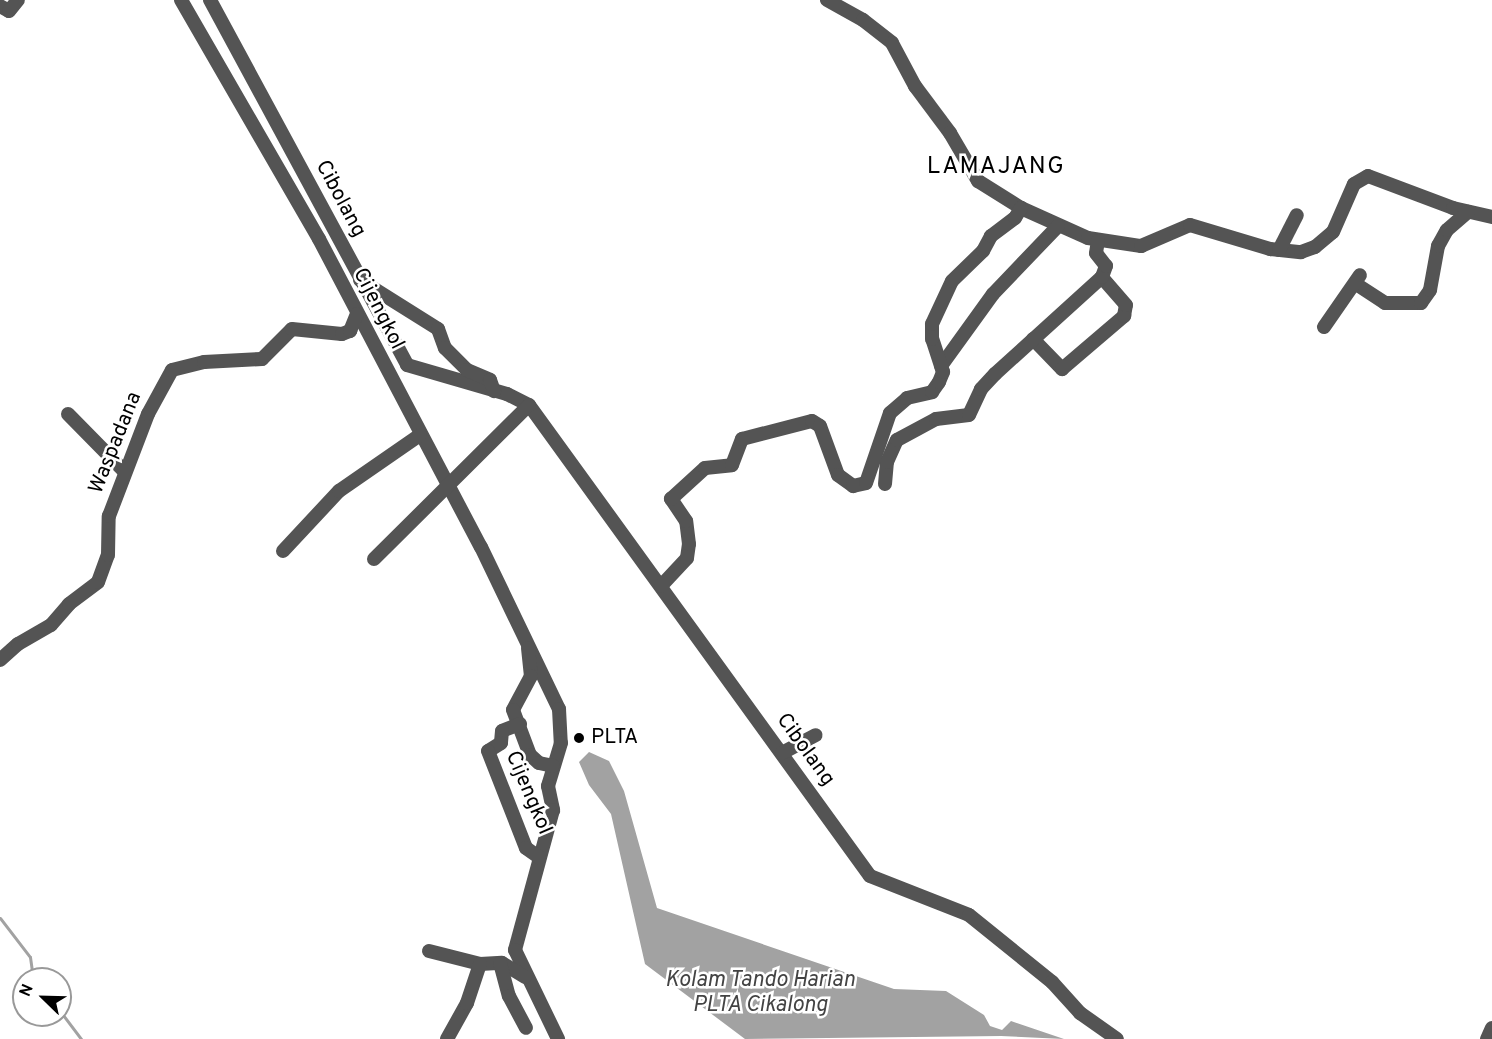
<!DOCTYPE html>
<html>
<head>
<meta charset="utf-8">
<style>
	body { margin:0 }
	#map { position:relative; width:1492px; height:1039px; overflow:hidden; background:#fff; font-family:Overpass,sans-serif }
	div>[style] { position:absolute }
	.water>* { inset:0; background:#a2a2a2 }
	.stream>* { height:3px; margin:-1.5px; padding:0 1.5px; transform-origin:1.5px; border-radius:1.5px; background:#a2a2a2 }
	.minor>* { height:14px; margin:-7px; padding:0 7px; transform-origin:7px; border-radius:7px; background:#545454 }
	.dots>* { width:16px; height:16px; translate:-50% -50%; box-sizing:border-box; border:3px solid #fff; border-radius:50% }
	span { translate:-50% -50%; white-space:nowrap; text-align:center; line-height:1.15; -webkit-text-stroke:5px #fff; paint-order:stroke }
	.street-label { font-size:21px; color:#000 }
	.poi-label { font-size:21px; color:#000 }
	.left { translate:0 -50%; text-align:left }
	.water-label { font-size:22px; color:#434343; font-style:italic }
	.quarter-label { font-size:24px; color:#000; letter-spacing:1.5px }
	.north { position:absolute; left:12px; top:967px; width:60px; height:60px; box-sizing:border-box; background:#fff; border:2px solid #999; border-radius:50%; rotate:293deg; font-size:16px; font-weight:700; line-height:24px; text-align:center; color:#000 }
	.north::after { content:''; display:block; margin:auto; width:21px; height:27px; background:#000; clip-path:polygon(50% 0,100% 100%,50% 72%,0 100%) }
</style>
</head>
<body>
<div id="map">
	<div class="water">
		<i style="clip-path:polygon(589px 752px,609px 761px,624px 791px,657px 908px,894px 989px,946px 991px,984px 1015px,990px 1026px,1002px 1030px,1011px 1021px,1064px 1039px,1001px 1036px,745px 1039px,645px 964px,611px 814px,589px 785px,579px 762px)"></i>
	</div>
	<div class="stream">
		<i style="left:0;top:918px;width:49px;rotate:52.4deg"></i>
		<i style="left:30px;top:957px;width:22px;rotate:82deg"></i>
		<i style="left:60px;top:1011px;width:35px;rotate:53deg"></i>
	</div>
	<div class="minor">
		<i style="left:181px;top:0;width:276px;rotate:60deg"></i>
		<i style="left:319px;top:239px;width:348px;rotate:62.3deg"></i>
		<i style="left:481px;top:547px;width:180px;rotate:64.3deg"></i>
		<i style="left:559px;top:709px;width:34px;rotate:87deg"></i>
		<i style="left:561px;top:743px;width:45px;rotate:106.8deg"></i>
		<i style="left:548px;top:786px;width:25px;rotate:78deg"></i>
		<i style="left:553px;top:810px;width:145px;rotate:105.2deg"></i>
		<i style="left:515px;top:950px;width:99px;rotate:64.2deg"></i>
		<i style="left:210px;top:0;width:415px;rotate:61.6deg"></i>
		<i style="left:407px;top:365px;width:104px;rotate:16.2deg"></i>
		<i style="left:507px;top:394px;width:25px;rotate:27deg"></i>
		<i style="left:529px;top:405px;width:581px;rotate:54.1deg"></i>
		<i style="left:870px;top:876px;width:106px;rotate:21.5deg"></i>
		<i style="left:969px;top:915px;width:107px;rotate:38.9deg"></i>
		<i style="left:1052px;top:982px;width:42px;rotate:47.9deg"></i>
		<i style="left:1080px;top:1013px;width:45px;rotate:35.1deg"></i>
		<i style="left:827px;top:0;width:41px;rotate:29.1deg"></i>
		<i style="left:863px;top:20px;width:37px;rotate:38deg"></i>
		<i style="left:892px;top:43px;width:49px;rotate:61.9deg"></i>
		<i style="left:915px;top:86px;width:59px;rotate:53.3deg"></i>
		<i style="left:950px;top:133px;width:56px;rotate:59.7deg"></i>
		<i style="left:978px;top:181px;width:51px;rotate:32.1deg"></i>
		<i style="left:1021px;top:208px;width:73px;rotate:24.1deg"></i>
		<i style="left:1088px;top:238px;width:54px;rotate:8.6deg"></i>
		<i style="left:1141px;top:246px;width:53px;rotate:-23.2deg"></i>
		<i style="left:1190px;top:225px;width:84px;rotate:16.7deg"></i>
		<i style="left:1270px;top:249px;width:31px;rotate:6deg"></i>
		<i style="left:1301px;top:252px;width:15px;rotate:-20deg"></i>
		<i style="left:1315px;top:247px;width:23px;rotate:-40deg"></i>
		<i style="left:1333px;top:232px;width:52px;rotate:-66.4deg"></i>
		<i style="left:1354px;top:184px;width:16px;rotate:-30deg"></i>
		<i style="left:1368px;top:176px;width:91px;rotate:20.6deg"></i>
		<i style="left:1453px;top:208px;width:40px;rotate:13deg"></i>
		<i style="left:0;top:6px;width:10px;rotate:29deg"></i>
		<i style="left:9px;top:11px;width:14px;rotate:-51deg"></i>
		<i style="left:1279px;top:250px;width:39px;rotate:-63deg"></i>
		<i style="left:360px;top:280px;width:92px;rotate:32.1deg"></i>
		<i style="left:438px;top:329px;width:20px;rotate:70deg"></i>
		<i style="left:445px;top:348px;width:31px;rotate:45deg"></i>
		<i style="left:467px;top:370px;width:25px;rotate:23deg"></i>
		<i style="left:490px;top:380px;width:12px;rotate:70deg"></i>
		<i style="left:1356px;top:284px;width:35px;rotate:33deg"></i>
		<i style="left:1385px;top:303px;width:36px"></i>
		<i style="left:1421px;top:303px;width:16px;rotate:-55deg"></i>
		<i style="left:1430px;top:290px;width:45px;rotate:-79.7deg"></i>
		<i style="left:1438px;top:246px;width:18px;rotate:-61deg"></i>
		<i style="left:1447px;top:230px;width:28px;rotate:-41deg"></i>
		<i style="left:1324px;top:327px;width:63px;rotate:-55.3deg"></i>
		<i style="left:1033px;top:339px;width:42px;rotate:46deg"></i>
		<i style="left:1062px;top:369px;width:82px;rotate:-40.5deg"></i>
		<i style="left:1124px;top:316px;width:11px;rotate:-80deg"></i>
		<i style="left:1126px;top:305px;width:37px;rotate:-131deg"></i>
		<i style="left:941px;top:366px;width:89px;rotate:-54.2deg"></i>
		<i style="left:993px;top:294px;width:94px;rotate:-46.3deg"></i>
		<i style="left:68px;top:414px;width:81px;rotate:45.5deg"></i>
		<i style="left:885px;top:484px;width:22px;rotate:-85deg"></i>
		<i style="left:887px;top:462px;width:24px;rotate:-66deg"></i>
		<i style="left:897px;top:440px;width:44px;rotate:-28.3deg"></i>
		<i style="left:936px;top:419px;width:33px;rotate:-7deg"></i>
		<i style="left:969px;top:415px;width:29px;rotate:-65deg"></i>
		<i style="left:981px;top:389px;width:21px;rotate:-47deg"></i>
		<i style="left:995px;top:374px;width:144px;rotate:-42.2deg"></i>
		<i style="left:1102px;top:277px;width:12px;rotate:-70deg"></i>
		<i style="left:1106px;top:266px;width:16px;rotate:-128deg"></i>
		<i style="left:1096px;top:253px;width:12px;rotate:-81deg"></i>
		<i style="left:283px;top:551px;width:82px;rotate:-47deg"></i>
		<i style="left:339px;top:491px;width:98px;rotate:-34.7deg"></i>
		<i style="left:374px;top:559px;width:218px;rotate:-44.8deg"></i>
		<i style="left:661px;top:586px;width:38px;rotate:-47deg"></i>
		<i style="left:687px;top:558px;width:14px;rotate:-82deg"></i>
		<i style="left:689px;top:544px;width:23px;rotate:-97deg"></i>
		<i style="left:686px;top:521px;width:27px;rotate:-124deg"></i>
		<i style="left:671px;top:499px;width:46px;rotate:-42.4deg"></i>
		<i style="left:705px;top:468px;width:27px;rotate:-6deg"></i>
		<i style="left:732px;top:465px;width:28px;rotate:-69deg"></i>
		<i style="left:742px;top:439px;width:72px;rotate:-14.4deg"></i>
		<i style="left:812px;top:421px;width:9px;rotate:32deg"></i>
		<i style="left:820px;top:426px;width:52px;rotate:69.8deg"></i>
		<i style="left:838px;top:475px;width:19px;rotate:36deg"></i>
		<i style="left:853px;top:486px;width:13px;rotate:-13deg"></i>
		<i style="left:866px;top:483px;width:74px;rotate:-71.1deg"></i>
		<i style="left:890px;top:413px;width:23px;rotate:-41deg"></i>
		<i style="left:907px;top:398px;width:26px;rotate:-13deg"></i>
		<i style="left:932px;top:392px;width:12px;rotate:-55deg"></i>
		<i style="left:939px;top:382px;width:11px;rotate:-68deg"></i>
		<i style="left:943px;top:372px;width:35px;rotate:-108deg"></i>
		<i style="left:932px;top:339px;width:15px;rotate:-90deg"></i>
		<i style="left:932px;top:324px;width:47px;rotate:-65.1deg"></i>
		<i style="left:952px;top:281px;width:43px;rotate:-44.1deg"></i>
		<i style="left:983px;top:251px;width:17px;rotate:-62deg"></i>
		<i style="left:991px;top:236px;width:30px;rotate:-37deg"></i>
		<i style="left:1015px;top:218px;width:12px;rotate:-59deg"></i>
		<i style="left:528px;top:648px;width:28px;rotate:84deg"></i>
		<i style="left:531px;top:676px;width:38px;rotate:118deg"></i>
		<i style="left:513px;top:710px;width:48px;rotate:69.3deg"></i>
		<i style="left:530px;top:755px;width:12px;rotate:42deg"></i>
		<i style="left:539px;top:763px;width:14px;rotate:12deg"></i>
		<i style="left:0;top:660px;width:24px;rotate:-42deg"></i>
		<i style="left:18px;top:644px;width:38px;rotate:-30deg"></i>
		<i style="left:51px;top:625px;width:28px;rotate:-49deg"></i>
		<i style="left:69px;top:604px;width:36px;rotate:-37deg"></i>
		<i style="left:98px;top:582px;width:29px;rotate:-70deg"></i>
		<i style="left:108px;top:555px;width:39px;rotate:-89deg"></i>
		<i style="left:109px;top:516px;width:109px;rotate:-69.1deg"></i>
		<i style="left:148px;top:414px;width:50px;rotate:-61.4deg"></i>
		<i style="left:172px;top:370px;width:33px;rotate:-14deg"></i>
		<i style="left:204px;top:362px;width:58px;rotate:-3deg"></i>
		<i style="left:262px;top:359px;width:42px;rotate:-45deg"></i>
		<i style="left:292px;top:329px;width:50px;rotate:5.7deg"></i>
		<i style="left:342px;top:334px;width:9px;rotate:-21deg"></i>
		<i style="left:350px;top:331px;width:18px;rotate:-68deg"></i>
		<i style="left:520px;top:724px;width:19px;rotate:159deg"></i>
		<i style="left:502px;top:731px;width:12px;rotate:95deg"></i>
		<i style="left:501px;top:743px;width:15px;rotate:148deg"></i>
		<i style="left:488px;top:751px;width:104px;rotate:68.6deg"></i>
		<i style="left:526px;top:848px;width:16px;rotate:35deg"></i>
		<i style="left:782px;top:753px;width:38px;rotate:-28deg"></i>
		<i style="left:429px;top:951px;width:53px;rotate:14.3deg"></i>
		<i style="left:480px;top:964px;width:22px;rotate:-3deg"></i>
		<i style="left:502px;top:963px;width:27px;rotate:31deg"></i>
		<i style="left:500px;top:963px;width:34px;rotate:75deg"></i>
		<i style="left:509px;top:996px;width:36px;rotate:62deg"></i>
		<i style="left:447px;top:1039px;width:41px;rotate:-60.9deg"></i>
		<i style="left:467px;top:1003px;width:41px;rotate:-71.6deg"></i>
		<i style="left:1487px;top:1039px;width:12px;rotate:-66deg"></i>
	</div>
	<div class="dots">
		<i style="left:579px;top:738px;background:#000"></i>
	</div>
	<div class="street-label">
		<span style="left:340px;top:199px;rotate:62deg">Cibolang</span>
		<span style="left:378px;top:309px;rotate:63deg">Cijengkol</span>
		<span style="left:116px;top:443px;rotate:-68deg">Waspadana</span>
		<span style="left:805px;top:750px;rotate:54deg">Cibolang</span>
		<span style="left:528px;top:793px;rotate:67deg">Cijengkol</span>
	</div>
	<div class="poi-label">
		<span class="left" style="left:591px;top:738px">PLTA</span>
	</div>
	<div class="water-label">
		<span style="left:760px;top:993px">Kolam Tando Harian<br>PLTA Cikalong</span>
	</div>
	<div class="quarter-label">
		<span style="left:996px;top:168px">LAMAJANG</span>
	</div>
	<div class="north">N</div>
</div>
</body>
</html>
